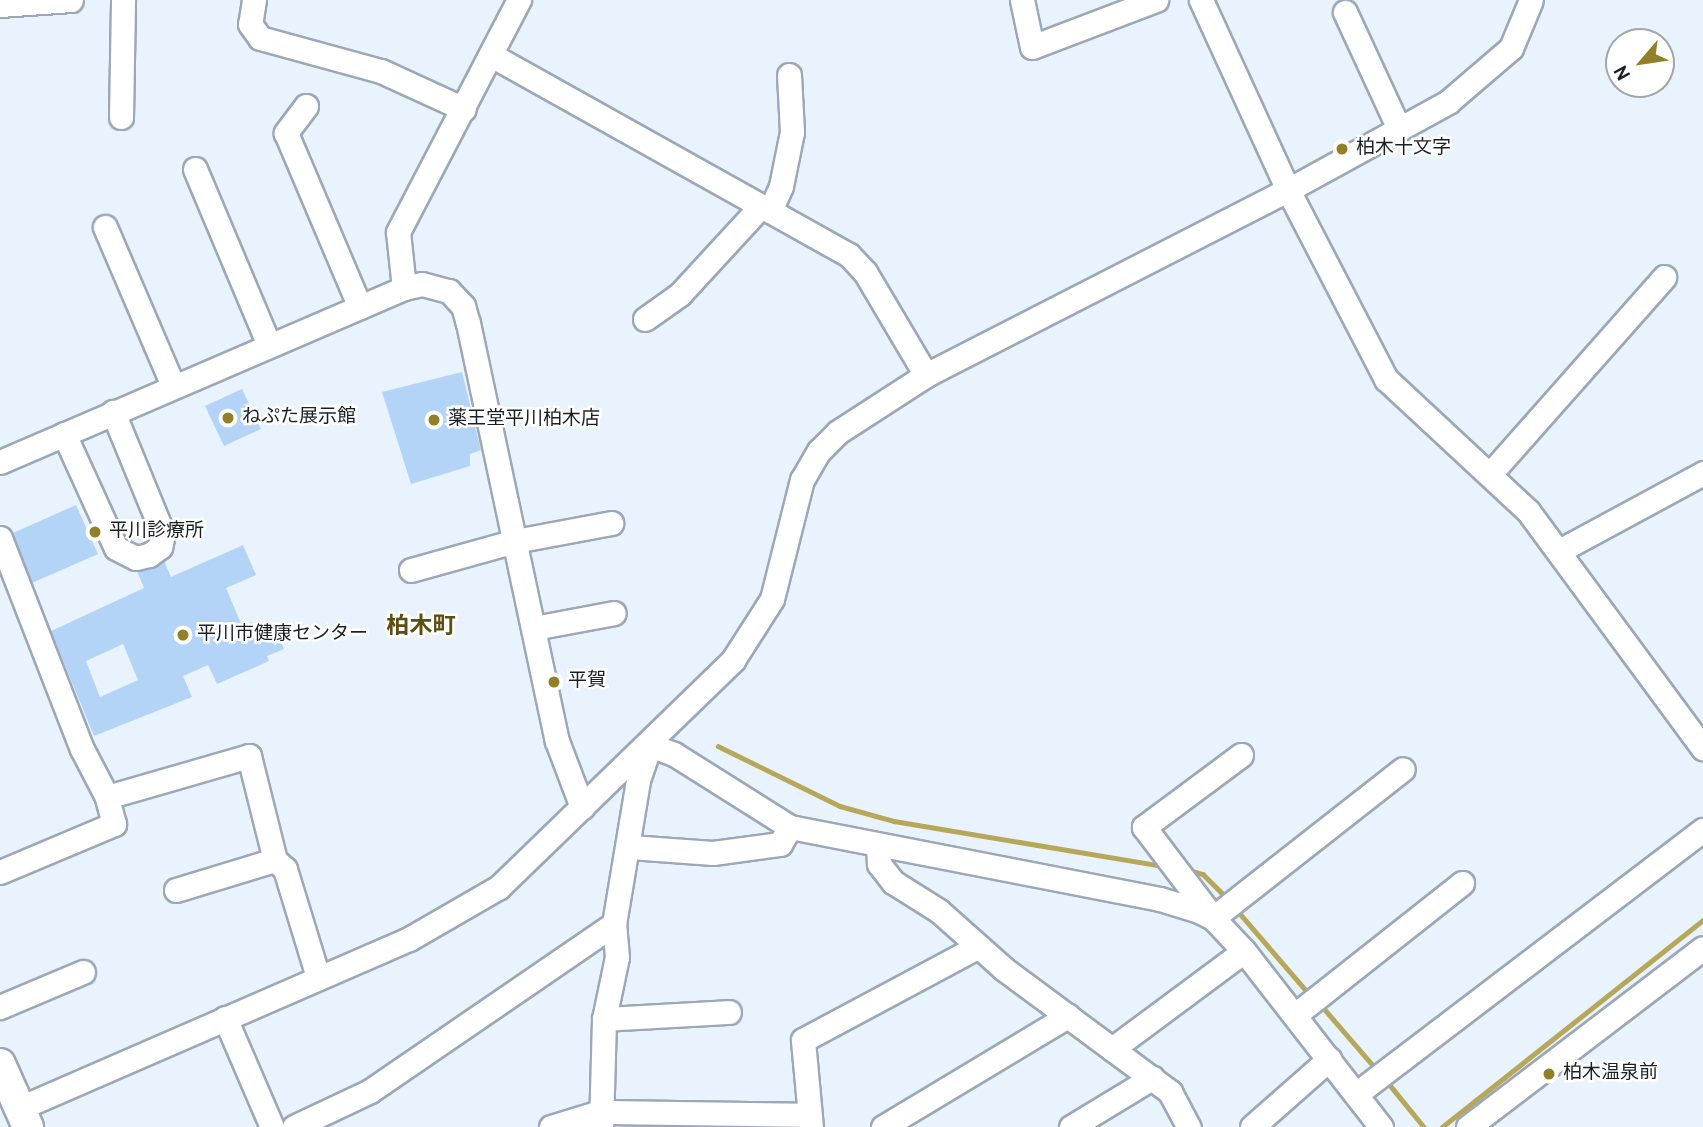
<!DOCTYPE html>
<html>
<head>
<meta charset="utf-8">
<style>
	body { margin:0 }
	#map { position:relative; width:1703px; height:1127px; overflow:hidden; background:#e8f3fe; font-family:Overpass,"Noto Sans JP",sans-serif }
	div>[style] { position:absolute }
	.stream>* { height:4.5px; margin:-2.25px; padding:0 2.25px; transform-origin:2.25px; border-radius:2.25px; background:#b7a859 }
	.building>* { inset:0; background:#b3d4f7 }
	.roads { filter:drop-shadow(2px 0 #9ca8b6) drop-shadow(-2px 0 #9ca8b6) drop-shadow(0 2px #9ca8b6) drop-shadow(0 -2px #9ca8b6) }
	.minor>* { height:23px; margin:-11.5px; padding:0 11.5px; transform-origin:11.5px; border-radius:11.5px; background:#fff }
	.major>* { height:30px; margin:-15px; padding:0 15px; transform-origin:15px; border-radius:15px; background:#fff }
	.dots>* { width:19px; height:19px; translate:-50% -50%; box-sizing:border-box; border:4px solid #fff; border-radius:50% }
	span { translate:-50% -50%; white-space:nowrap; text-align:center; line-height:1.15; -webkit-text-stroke:5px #fff; paint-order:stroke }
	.poi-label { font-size:19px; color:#1a1f24 }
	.left { translate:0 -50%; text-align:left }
	.quarter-label { font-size:23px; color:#5a4f11; font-weight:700 }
	.north { position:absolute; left:1605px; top:28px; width:70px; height:70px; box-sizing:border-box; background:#fff; border:2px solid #a3a5a7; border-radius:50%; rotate:241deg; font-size:19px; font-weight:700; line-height:28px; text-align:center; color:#1a1f24 }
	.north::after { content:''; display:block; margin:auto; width:24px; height:32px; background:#918028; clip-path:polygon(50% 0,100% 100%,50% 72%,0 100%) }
</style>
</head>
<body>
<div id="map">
	<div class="stream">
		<i style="left:718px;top:746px;width:136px;rotate:26.2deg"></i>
		<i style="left:840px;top:806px;width:56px;rotate:15.5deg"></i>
		<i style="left:894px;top:821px;width:273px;rotate:9.5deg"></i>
		<i style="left:1185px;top:869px;width:19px;rotate:16deg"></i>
		<i style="left:1203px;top:874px;width:33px;rotate:45deg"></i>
		<i style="left:1236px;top:909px;width:113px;rotate:49.3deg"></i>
		<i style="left:1321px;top:1005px;width:86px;rotate:49.3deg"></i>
		<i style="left:1385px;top:1079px;width:62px;rotate:50.9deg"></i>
		<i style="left:1442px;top:1127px;width:333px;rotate:-38.4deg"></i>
	</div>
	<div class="building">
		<i style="clip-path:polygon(462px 372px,481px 450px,470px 454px,470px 466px,411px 484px,382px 392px)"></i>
		<i style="clip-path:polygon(242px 389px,261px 429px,224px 446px,205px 406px)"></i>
		<i style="clip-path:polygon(76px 505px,98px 554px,32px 583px,13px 533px)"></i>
		<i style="clip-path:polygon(evenodd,243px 545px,256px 575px,226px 588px,242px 626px,252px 622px,256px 631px,273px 624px,284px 649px,267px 656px,269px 661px,217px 684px,208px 665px,183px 676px,192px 697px,94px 736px,51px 631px,144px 588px,137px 571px,164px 561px,171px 577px,243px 545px,123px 644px,138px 680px,100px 697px,86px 661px,123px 644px)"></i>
	</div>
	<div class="roads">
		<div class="minor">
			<i style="left:254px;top:0;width:24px;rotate:99deg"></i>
			<i style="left:250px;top:24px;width:17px;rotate:54deg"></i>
			<i style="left:260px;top:38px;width:125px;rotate:15.3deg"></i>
			<i style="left:381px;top:71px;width:91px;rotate:24.6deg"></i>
			<i style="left:1022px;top:0;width:48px;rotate:78deg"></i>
			<i style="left:1032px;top:47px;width:133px;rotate:-20.8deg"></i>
			<i style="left:1201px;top:0;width:209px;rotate:65.4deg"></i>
			<i style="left:1288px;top:190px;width:213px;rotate:62.6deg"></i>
			<i style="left:1386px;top:379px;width:194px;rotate:42.9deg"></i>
			<i style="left:1528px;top:511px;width:295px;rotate:53.6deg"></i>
			<i style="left:0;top:5px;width:71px;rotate:-4deg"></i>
			<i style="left:1345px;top:12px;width:129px;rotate:65.2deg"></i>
			<i style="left:491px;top:55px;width:410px;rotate:29.2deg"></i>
			<i style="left:849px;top:255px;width:23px;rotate:47deg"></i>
			<i style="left:865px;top:272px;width:120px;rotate:59.4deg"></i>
			<i style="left:306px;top:106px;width:34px;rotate:127deg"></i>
			<i style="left:286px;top:133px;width:189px;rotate:67deg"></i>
			<i style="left:121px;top:117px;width:117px;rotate:-89deg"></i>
			<i style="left:195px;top:169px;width:191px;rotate:67.2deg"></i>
			<i style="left:770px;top:211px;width:27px;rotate:-66deg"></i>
			<i style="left:781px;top:186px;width:55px;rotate:-78.5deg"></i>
			<i style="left:792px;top:132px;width:57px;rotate:-93deg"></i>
			<i style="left:105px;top:227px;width:173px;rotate:66.8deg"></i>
			<i style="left:404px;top:288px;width:56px;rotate:-96.1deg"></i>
			<i style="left:398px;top:232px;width:262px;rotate:-62.5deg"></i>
			<i style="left:645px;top:319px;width:43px;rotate:-35.5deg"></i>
			<i style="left:680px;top:294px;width:120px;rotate:-47.4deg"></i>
			<i style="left:64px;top:434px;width:125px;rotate:65.5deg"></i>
			<i style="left:116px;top:548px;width:22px;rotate:27deg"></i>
			<i style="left:136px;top:558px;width:13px;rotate:-13deg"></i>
			<i style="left:149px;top:555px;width:14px;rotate:-36deg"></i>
			<i style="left:160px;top:547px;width:13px;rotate:-77deg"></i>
			<i style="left:163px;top:534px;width:132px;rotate:-112.3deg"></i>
			<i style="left:0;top:462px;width:440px;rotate:-23.3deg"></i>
			<i style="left:404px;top:288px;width:18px;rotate:-13deg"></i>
			<i style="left:422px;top:284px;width:28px;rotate:15deg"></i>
			<i style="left:449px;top:291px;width:21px;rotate:47deg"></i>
			<i style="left:463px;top:306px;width:18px;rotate:74deg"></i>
			<i style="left:468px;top:323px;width:427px;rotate:78deg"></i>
			<i style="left:557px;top:741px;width:71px;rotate:69.3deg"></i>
			<i style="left:1490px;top:474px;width:263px;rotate:-48.5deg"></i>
			<i style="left:0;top:538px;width:226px;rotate:68.8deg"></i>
			<i style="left:82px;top:749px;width:54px;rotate:62.5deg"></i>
			<i style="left:107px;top:797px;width:148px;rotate:-16.1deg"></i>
			<i style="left:249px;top:756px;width:107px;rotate:76deg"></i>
			<i style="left:275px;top:860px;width:13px;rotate:42deg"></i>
			<i style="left:285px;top:869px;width:113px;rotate:73deg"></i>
			<i style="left:1559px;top:551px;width:164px;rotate:-28.4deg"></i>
			<i style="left:411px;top:570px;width:108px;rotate:-15.6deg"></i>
			<i style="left:515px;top:541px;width:98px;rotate:-10.6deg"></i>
			<i style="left:534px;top:628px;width:81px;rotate:-10.6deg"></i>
			<i style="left:1241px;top:755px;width:121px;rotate:143.4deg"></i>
			<i style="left:1144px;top:827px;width:114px;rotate:52.8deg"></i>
			<i style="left:1213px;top:918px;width:241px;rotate:-38.1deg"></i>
			<i style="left:878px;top:846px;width:18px;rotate:87deg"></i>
			<i style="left:879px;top:864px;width:23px;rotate:52deg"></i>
			<i style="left:893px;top:882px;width:54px;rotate:32.2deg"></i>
			<i style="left:939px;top:911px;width:87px;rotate:41.7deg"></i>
			<i style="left:1004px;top:969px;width:207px;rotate:36.5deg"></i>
			<i style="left:1170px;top:1092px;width:40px;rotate:62deg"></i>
			<i style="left:630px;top:847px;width:83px;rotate:4.1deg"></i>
			<i style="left:713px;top:853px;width:68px;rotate:-7.7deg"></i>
			<i style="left:780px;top:844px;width:20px;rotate:-60deg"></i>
			<i style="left:0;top:872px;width:124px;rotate:-22.8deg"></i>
			<i style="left:114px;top:824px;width:28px;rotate:-105deg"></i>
			<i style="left:176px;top:890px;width:103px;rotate:-16.9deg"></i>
			<i style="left:0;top:1007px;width:90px;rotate:-22.9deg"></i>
			<i style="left:1295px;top:1015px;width:213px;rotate:-38.3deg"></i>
			<i style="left:225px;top:1018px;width:119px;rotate:66.7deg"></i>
			<i style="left:604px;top:1019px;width:125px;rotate:-3.2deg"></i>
			<i style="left:1112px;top:1049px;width:164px;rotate:-36.6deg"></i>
			<i style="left:1356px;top:1094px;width:436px;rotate:-37.3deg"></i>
			<i style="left:20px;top:1108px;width:424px;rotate:-23.5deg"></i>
			<i style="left:409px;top:939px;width:104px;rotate:-30deg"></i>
			<i style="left:499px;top:887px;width:326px;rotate:-44.1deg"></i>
			<i style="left:733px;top:660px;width:72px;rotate:-57.4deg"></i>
			<i style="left:772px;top:599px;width:123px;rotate:-75.9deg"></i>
			<i style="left:802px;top:480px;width:34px;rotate:-60deg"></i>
			<i style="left:819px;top:451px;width:27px;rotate:-45deg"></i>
			<i style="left:838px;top:432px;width:105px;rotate:-32.9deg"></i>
			<i style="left:926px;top:375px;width:407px;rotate:-27.1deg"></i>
			<i style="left:1288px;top:190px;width:183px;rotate:-28.8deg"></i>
			<i style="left:1448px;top:102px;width:83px;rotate:-40.6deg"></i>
			<i style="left:1511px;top:48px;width:52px;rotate:-67.4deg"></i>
			<i style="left:294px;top:1127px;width:84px;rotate:-25.3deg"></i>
			<i style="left:370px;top:1091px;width:296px;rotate:-34.4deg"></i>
			<i style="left:551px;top:1127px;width:51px;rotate:-17deg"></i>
			<i style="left:600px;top:1112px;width:209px;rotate:0.8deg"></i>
			<i style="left:601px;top:1127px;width:108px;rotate:-88.4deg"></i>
			<i style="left:604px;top:1019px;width:63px;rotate:-78.2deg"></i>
			<i style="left:617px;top:957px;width:33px;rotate:-95deg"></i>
			<i style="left:614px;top:924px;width:146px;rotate:-80.5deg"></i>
			<i style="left:638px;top:780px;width:37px;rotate:-71deg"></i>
			<i style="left:650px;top:745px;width:26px;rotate:21deg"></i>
			<i style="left:674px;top:754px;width:137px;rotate:32.2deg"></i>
			<i style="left:790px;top:827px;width:377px;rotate:11deg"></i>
			<i style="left:1160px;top:899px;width:41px;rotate:17.1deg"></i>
			<i style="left:1199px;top:911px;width:16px;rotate:27deg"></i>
			<i style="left:1213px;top:918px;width:45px;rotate:46.8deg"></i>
			<i style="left:1244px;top:951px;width:223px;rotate:52.1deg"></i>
			<i style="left:811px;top:1127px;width:87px;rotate:-95.3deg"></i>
			<i style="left:803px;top:1040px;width:197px;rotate:-28.1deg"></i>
			<i style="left:883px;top:1127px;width:216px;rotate:-31deg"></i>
			<i style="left:1071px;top:1127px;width:95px;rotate:-31.2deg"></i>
			<i style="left:1252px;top:1127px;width:103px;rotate:-41.4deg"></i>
			<i style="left:1468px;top:1127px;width:295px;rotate:-37.3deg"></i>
		</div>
		<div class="major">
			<i style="left:0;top:1064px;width:69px;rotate:66deg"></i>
		</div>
	</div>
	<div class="dots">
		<i style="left:1342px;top:149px;background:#918028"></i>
		<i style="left:228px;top:418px;background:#918028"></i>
		<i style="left:434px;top:420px;background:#918028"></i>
		<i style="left:95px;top:532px;background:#918028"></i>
		<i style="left:183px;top:635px;background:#918028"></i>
		<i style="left:554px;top:682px;background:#918028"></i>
		<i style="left:1549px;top:1074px;background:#918028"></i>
	</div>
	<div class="poi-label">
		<span class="left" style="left:1356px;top:149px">柏木十文字</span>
		<span class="left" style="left:242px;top:418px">ねぷた展示館</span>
		<span class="left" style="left:448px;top:420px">薬王堂平川柏木店</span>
		<span class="left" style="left:109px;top:532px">平川診療所</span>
		<span class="left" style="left:197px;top:635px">平川市健康センター</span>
		<span class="left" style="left:568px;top:682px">平賀</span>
		<span class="left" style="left:1563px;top:1074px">柏木温泉前</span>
	</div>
	<div class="quarter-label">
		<span style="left:421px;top:628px">柏木町</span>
	</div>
	<div class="north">N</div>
</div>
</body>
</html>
